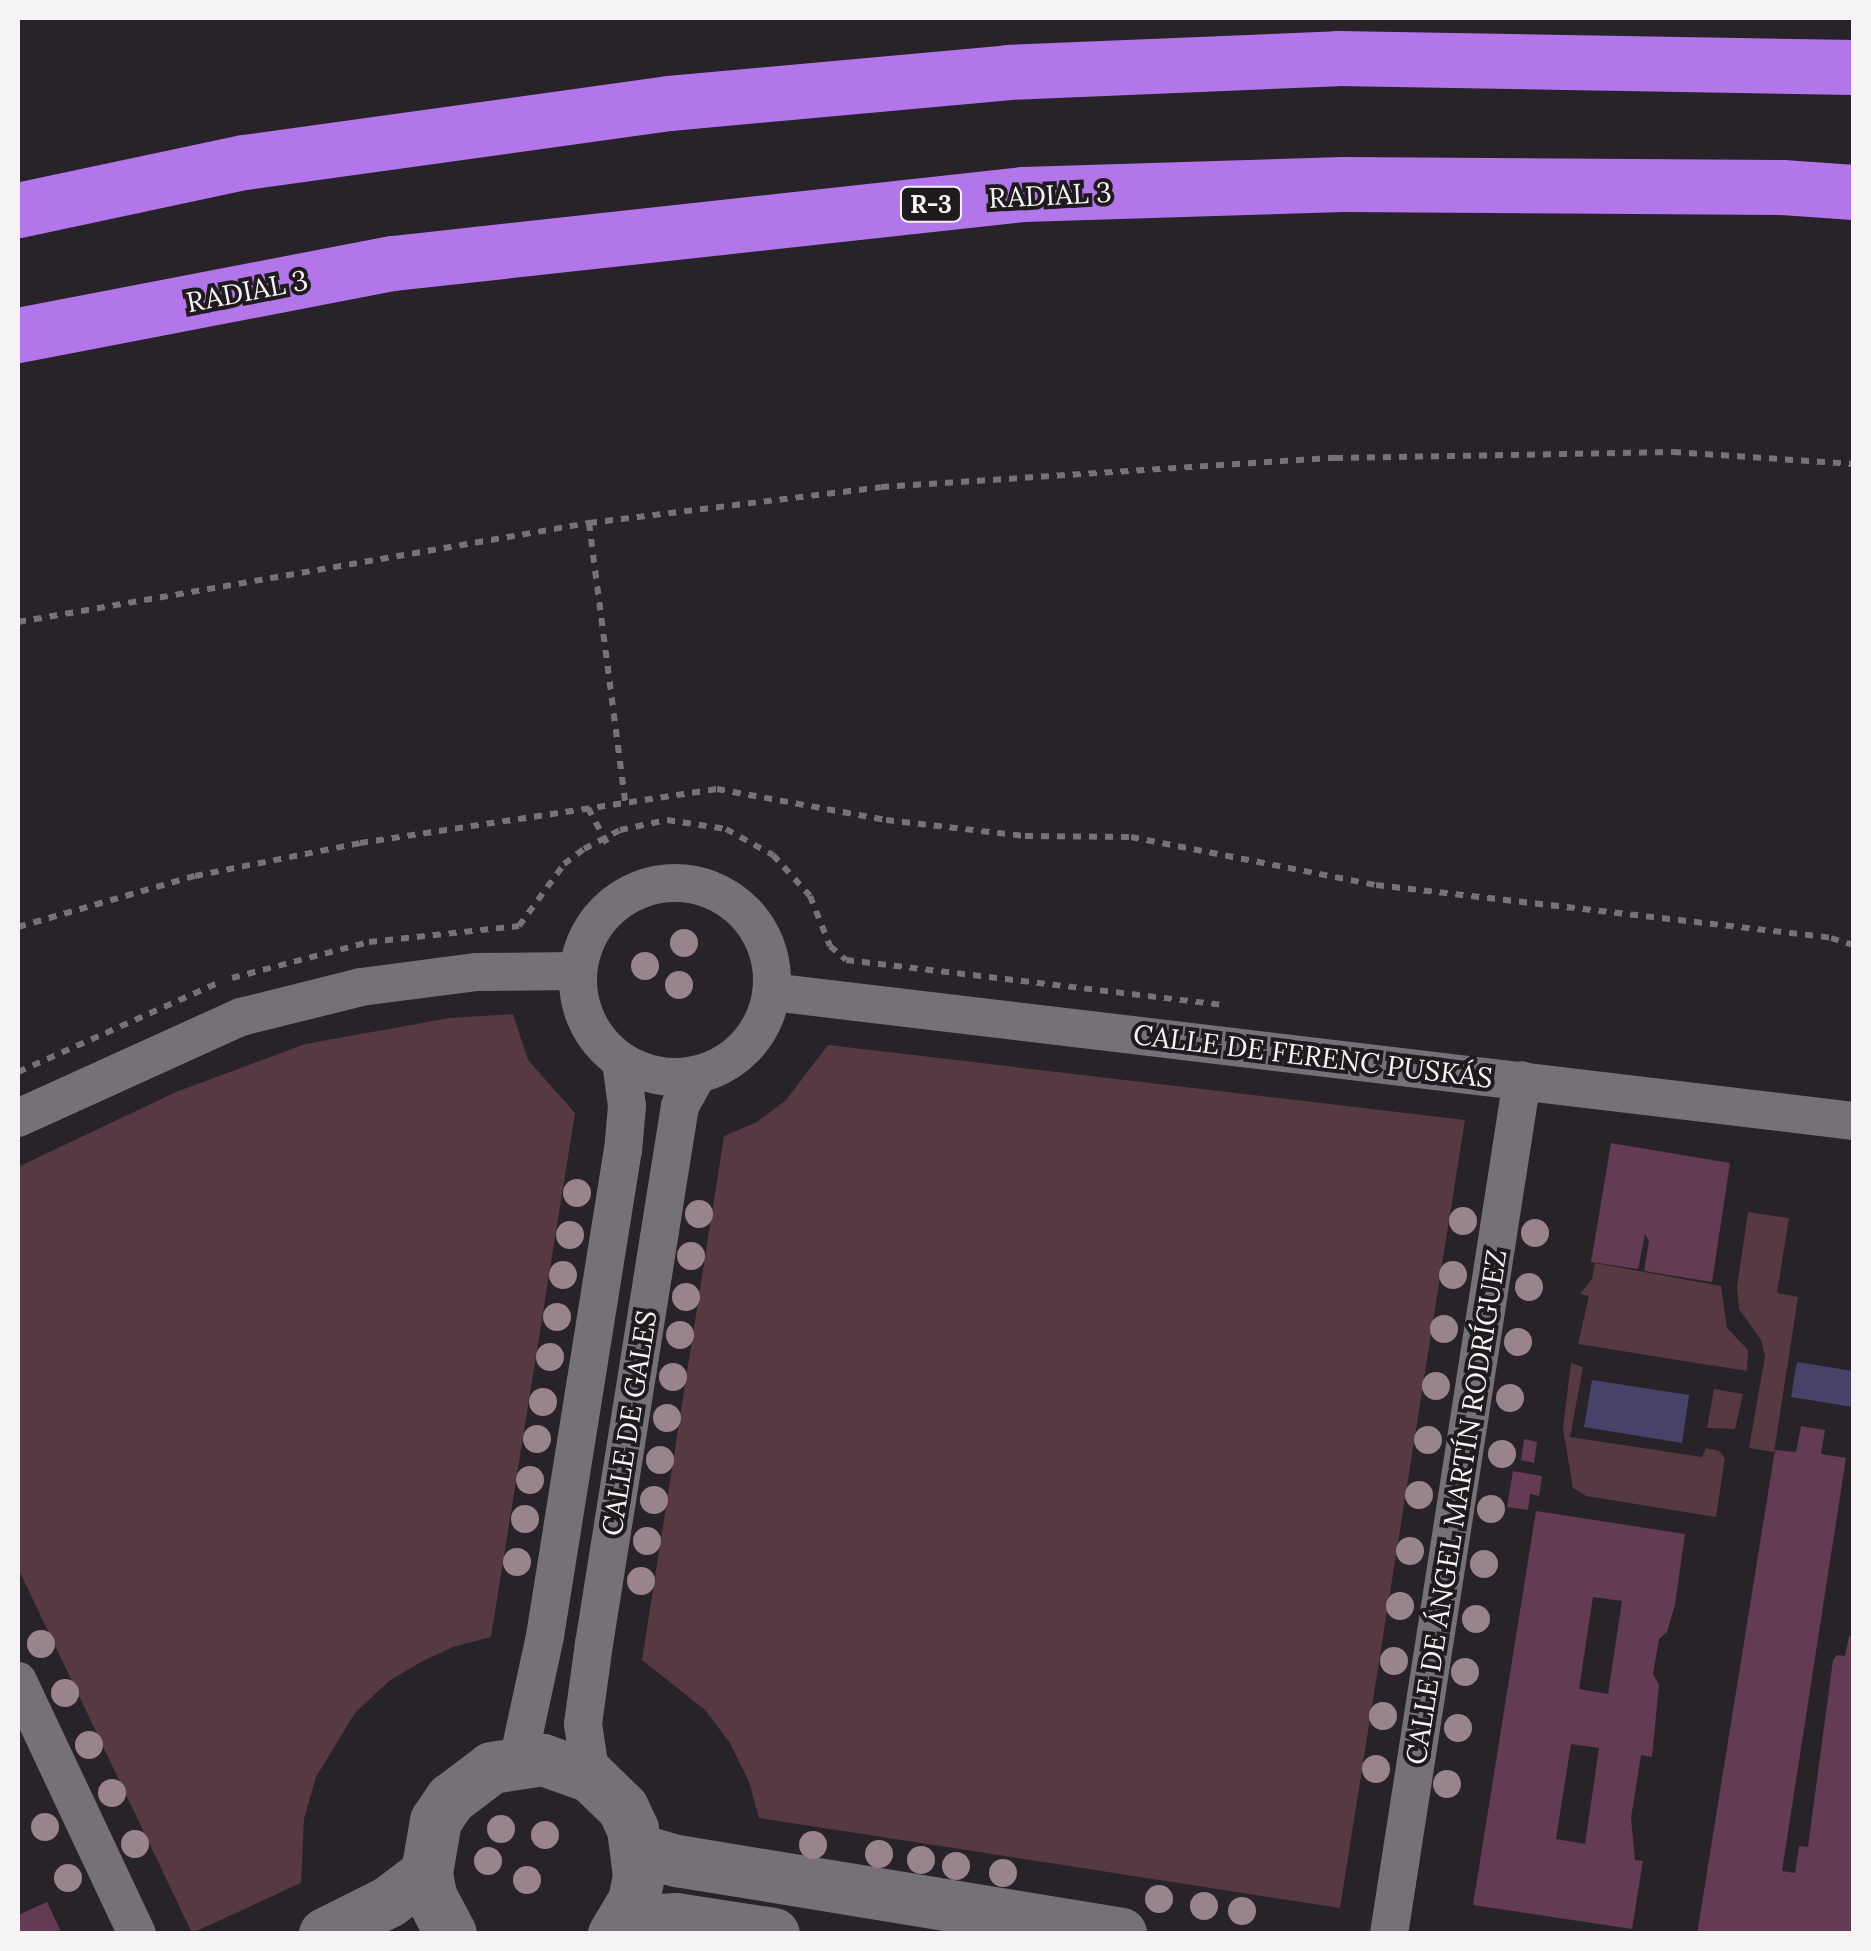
<!DOCTYPE html>
<html>
<head>
<meta charset="utf-8">
<style>
	body { margin:0 }
	#map { position:relative; width:1871px; height:1951px; overflow:hidden; background:#282328; font-family:Lora,serif }
	div>[style] { position:absolute }
	.green>* { inset:0; background:#563941 }
	.water>* { inset:0; background:#46426a }
	.building>* { inset:0; background:#633b53 }
	.path>* { height:6px; margin-top:-3px; transform-origin:0; background:repeating-linear-gradient(90deg,#767276 0 8px,transparent 0 16px) }
	.minor>* { height:38px; margin:-19px; padding:0 19px; transform-origin:19px; border-radius:19px; background:#767176 }
	.minor>.ring { margin:-19px; padding:0; box-sizing:content-box; background:none; border:38px solid #767176; border-radius:50% }
	.secondary>* { height:52px; margin:-26px; padding:0 26px; transform-origin:26px; border-radius:26px; background:#767176 }
	.motorway>* { height:55px; margin:-27.5px; padding:0 27.5px; transform-origin:27.5px; border-radius:27.5px; background:#b375ea }
	.trees>* { width:28px; height:28px; margin:-14px; border-radius:50%; background:#99848b }
	span { translate:-50% -50%; white-space:nowrap; text-align:center; line-height:1.15; -webkit-text-stroke:8px #1e1a1e; paint-order:stroke }
	.shield-label span { padding:2px 8px; background:#1e1a1e; border:2px solid; border-radius:8px; -webkit-text-stroke-width:0 }
	.shield-label { font-size:25px; color:#f6f3f6; font-weight:700 }
	.street-label { font-size:28px; color:#f6f3f6 }
	.frame { position:absolute; inset:0; border:20px solid #f6f3f6; pointer-events:none }
</style>
</head>
<body>
<div id="map">
	<div class="green">
		<i style="clip-path:polygon(513px 1014px,528px 1060px,575px 1113px,491px 1637px,453px 1647px,419px 1663px,389px 1681px,355px 1713px,316px 1777px,304px 1819px,301px 1883px,192px 1933px,18px 1568px,18px 1167px,176px 1092px,305px 1044px,450px 1018px)"></i>
		<i style="clip-path:polygon(828px 1045px,1465px 1120px,1340px 1908px,759px 1818px,749px 1782px,730px 1743px,705px 1710px,642px 1660px,724px 1136px,757px 1122px,786px 1100px)"></i>
		<i style="clip-path:polygon(1748px 1212px,1789px 1218px,1777px 1293px,1798px 1297px,1774px 1452px,1749px 1448px,1765px 1356px,1761px 1340px,1739px 1309px,1737px 1287px)"></i>
		<i style="clip-path:polygon(1595px 1263px,1721px 1286px,1727px 1328px,1748px 1350px,1747px 1371px,1578px 1344px,1589px 1296px,1580px 1294px,1592px 1279px)"></i>
		<i style="clip-path:polygon(1571px 1363px,1583px 1367px,1570px 1437px,1702px 1457px,1706px 1448px,1719px 1451px,1725px 1458px,1716px 1517px,1586px 1496px,1573px 1488px,1563px 1428px)"></i>
		<i style="clip-path:polygon(1714px 1389px,1743px 1394px,1735px 1429px,1707px 1428px)"></i>
	</div>
	<div class="water">
		<i style="clip-path:polygon(1797px 1362px,1853px 1371px,1853px 1407px,1791px 1397px)"></i>
		<i style="clip-path:polygon(1592px 1380px,1689px 1395px,1682px 1443px,1584px 1427px)"></i>
	</div>
	<div class="building">
		<i style="clip-path:polygon(1611px 1143px,1730px 1163px,1712px 1282px,1644px 1271px,1649px 1241px,1645px 1234px,1638px 1269px,1591px 1262px)"></i>
		<i style="clip-path:polygon(1801px 1426px,1825px 1430px,1821px 1454px,1846px 1458px,1782px 1871px,1795px 1873px,1799px 1846px,1808px 1847px,1833px 1660px,1837px 1655px,1845px 1656px,1849px 1636px,1854px 1637px,1854px 1934px,1697px 1934px,1775px 1450px,1796px 1452px)"></i>
		<i style="clip-path:polygon(1524px 1439px,1537px 1442px,1534px 1463px,1521px 1460px)"></i>
		<i style="clip-path:polygon(1513px 1471px,1542px 1476px,1539px 1496px,1530px 1494px,1528px 1510px,1507px 1507px)"></i>
		<i style="clip-path:polygon(evenodd,1536px 1511px,1685px 1534px,1675px 1605px,1667px 1632px,1659px 1639px,1653px 1674px,1659px 1685px,1652px 1757px,1641px 1755px,1631px 1818px,1635px 1860px,1643px 1861px,1632px 1929px,1473px 1905px,1536px 1511px,1593px 1597px,1622px 1601px,1608px 1694px,1579px 1689px,1593px 1597px,1536px 1511px,1571px 1744px,1599px 1748px,1585px 1844px,1556px 1839px,1571px 1744px)"></i>
		<i style="clip-path:polygon(47px 1902px,62px 1934px,18px 1934px,18px 1915px)"></i>
	</div>
	<div class="path">
		<i style="left:589px;top:523px;width:281px;rotate:82.6deg"></i>
		<i style="left:18px;top:622px;width:580px;rotate:-9.84deg"></i>
		<i style="left:589px;top:523px;width:294px;rotate:-7deg"></i>
		<i style="left:881px;top:487px;width:455px;rotate:-3.7deg"></i>
		<i style="left:1335px;top:458px;width:338px;rotate:-1deg"></i>
		<i style="left:1673px;top:452px;width:181px;rotate:3.8deg"></i>
		<i style="left:588px;top:808px;width:44px;rotate:61.7deg"></i>
		<i style="left:18px;top:927px;width:184px;rotate:-16.1deg"></i>
		<i style="left:195px;top:876px;width:168px;rotate:-11.3deg"></i>
		<i style="left:360px;top:843px;width:361px;rotate:-8.6deg"></i>
		<i style="left:717px;top:789px;width:172px;rotate:10.4deg"></i>
		<i style="left:886px;top:820px;width:140px;rotate:6.6deg"></i>
		<i style="left:1025px;top:836px;width:106px;rotate:0.5deg"></i>
		<i style="left:1131px;top:837px;width:250px;rotate:11.1deg"></i>
		<i style="left:1376px;top:885px;width:458px;rotate:6.6deg"></i>
		<i style="left:1831px;top:938px;width:24px;rotate:17deg"></i>
		<i style="left:232px;top:978px;width:142px;rotate:-14.7deg"></i>
		<i style="left:369px;top:942px;width:151px;rotate:-6.1deg"></i>
		<i style="left:519px;top:926px;width:77px;rotate:-54deg"></i>
		<i style="left:564px;top:864px;width:25px;rotate:-37deg"></i>
		<i style="left:584px;top:849px;width:41px;rotate:-27.8deg"></i>
		<i style="left:620px;top:830px;width:48px;rotate:-12deg"></i>
		<i style="left:667px;top:820px;width:60px;rotate:8.7deg"></i>
		<i style="left:726px;top:829px;width:54px;rotate:29deg"></i>
		<i style="left:773px;top:855px;width:55px;rotate:47.9deg"></i>
		<i style="left:810px;top:896px;width:54px;rotate:68.2deg"></i>
		<i style="left:830px;top:946px;width:21px;rotate:41deg"></i>
		<i style="left:846px;top:960px;width:379px;rotate:6.8deg"></i>
		<i style="left:18px;top:1072px;width:221px;rotate:-24deg"></i>
	</div>
	<div class="minor">
		<i class="ring" style="left:578px;top:883px;width:156px;height:156px"></i>
		<i style="left:772px;top:992px;width:1090px;rotate:6.8deg"></i>
		<i style="left:18px;top:1118px;width:245px;rotate:-24.4deg"></i>
		<i style="left:241px;top:1017px;width:124px;rotate:-14deg"></i>
		<i style="left:361px;top:987px;width:117px;rotate:-7.4deg"></i>
		<i style="left:477px;top:972px;width:101px;rotate:-0.6deg"></i>
		<i style="left:18px;top:1681px;width:280px;rotate:64.8deg"></i>
		<i style="left:518px;top:1761px;width:128px;rotate:-77.8deg"></i>
		<i style="left:545px;top:1636px;width:491px;rotate:-80.9deg"></i>
		<i style="left:623px;top:1151px;width:45px;rotate:-84.9deg"></i>
		<i style="left:627px;top:1106px;width:45px;rotate:-97.6deg"></i>
		<i style="left:591px;top:1777px;width:54px;rotate:-98.6deg"></i>
		<i style="left:583px;top:1724px;width:81px;rotate:-82.2deg"></i>
		<i style="left:594px;top:1644px;width:545px;rotate:-80.92deg"></i>
		<i style="left:680px;top:1106px;width:35px;rotate:-61deg"></i>
		<i style="left:1389px;top:1934px;width:864px;rotate:-81.15deg"></i>
	</div>
	<div class="secondary">
		<i style="left:638px;top:1850px;width:41px;rotate:15.8deg"></i>
		<i style="left:677px;top:1861px;width:450px;rotate:9.3deg"></i>
		<i style="left:622px;top:1923px;width:54px;rotate:-4.2deg"></i>
		<i style="left:676px;top:1919px;width:99px;rotate:8.7deg"></i>
		<i style="left:325px;top:1934px;width:72px;rotate:-26.6deg"></i>
		<i style="left:389px;top:1902px;width:48px;rotate:-37.3deg"></i>
		<i style="left:451px;top:1934px;width:43px;rotate:-117.8deg"></i>
		<i style="left:431px;top:1896px;width:23px;rotate:-100deg"></i>
		<i style="left:427px;top:1873px;width:53px;rotate:-80.2deg"></i>
		<i style="left:436px;top:1821px;width:27px;rotate:-56deg"></i>
		<i style="left:451px;top:1799px;width:51px;rotate:-37.1deg"></i>
		<i style="left:492px;top:1768px;width:52px;rotate:-8.9deg"></i>
		<i style="left:543px;top:1760px;width:51px;rotate:19.5deg"></i>
		<i style="left:591px;top:1777px;width:45px;rotate:44.1deg"></i>
		<i style="left:623px;top:1808px;width:23px;rotate:65deg"></i>
		<i style="left:633px;top:1829px;width:47px;rotate:82.7deg"></i>
		<i style="left:639px;top:1876px;width:25px;rotate:101deg"></i>
		<i style="left:634px;top:1901px;width:39px;rotate:121deg"></i>
	</div>
	<div class="motorway">
		<i style="left:18px;top:210px;width:231px;rotate:-12deg"></i>
		<i style="left:244px;top:162px;width:429px;rotate:-7.9deg"></i>
		<i style="left:669px;top:103px;width:339px;rotate:-5.2deg"></i>
		<i style="left:1007px;top:72px;width:330px;rotate:-2.4deg"></i>
		<i style="left:1337px;top:58px;width:517px;rotate:1deg"></i>
		<i style="left:18px;top:335px;width:382px;rotate:-10.9deg"></i>
		<i style="left:393px;top:263px;width:634px;rotate:-6.25deg"></i>
		<i style="left:1023px;top:194px;width:320px;rotate:-1.8deg"></i>
		<i style="left:1343px;top:184px;width:439px;rotate:0.4deg"></i>
		<i style="left:1782px;top:187px;width:72px;rotate:4deg"></i>
	</div>
	<div class="trees">
		<i style="left:684px;top:943px"></i>
		<i style="left:645px;top:966px"></i>
		<i style="left:679px;top:985px"></i>
		<i style="left:577px;top:1193px"></i>
		<i style="left:699px;top:1214px"></i>
		<i style="left:1463px;top:1221px"></i>
		<i style="left:1535px;top:1233px"></i>
		<i style="left:570px;top:1235px"></i>
		<i style="left:691px;top:1256px"></i>
		<i style="left:563px;top:1275px"></i>
		<i style="left:1453px;top:1275px"></i>
		<i style="left:1529px;top:1287px"></i>
		<i style="left:686px;top:1297px"></i>
		<i style="left:557px;top:1317px"></i>
		<i style="left:1444px;top:1329px"></i>
		<i style="left:680px;top:1335px"></i>
		<i style="left:1518px;top:1342px"></i>
		<i style="left:550px;top:1357px"></i>
		<i style="left:673px;top:1377px"></i>
		<i style="left:1436px;top:1386px"></i>
		<i style="left:1510px;top:1398px"></i>
		<i style="left:543px;top:1402px"></i>
		<i style="left:667px;top:1418px"></i>
		<i style="left:537px;top:1439px"></i>
		<i style="left:1428px;top:1440px"></i>
		<i style="left:1502px;top:1454px"></i>
		<i style="left:660px;top:1460px"></i>
		<i style="left:530px;top:1480px"></i>
		<i style="left:1419px;top:1495px"></i>
		<i style="left:654px;top:1500px"></i>
		<i style="left:1491px;top:1509px"></i>
		<i style="left:525px;top:1519px"></i>
		<i style="left:647px;top:1541px"></i>
		<i style="left:1410px;top:1551px"></i>
		<i style="left:517px;top:1562px"></i>
		<i style="left:1484px;top:1564px"></i>
		<i style="left:641px;top:1581px"></i>
		<i style="left:1400px;top:1606px"></i>
		<i style="left:1476px;top:1619px"></i>
		<i style="left:41px;top:1644px"></i>
		<i style="left:1394px;top:1661px"></i>
		<i style="left:1465px;top:1672px"></i>
		<i style="left:65px;top:1693px"></i>
		<i style="left:1383px;top:1716px"></i>
		<i style="left:1458px;top:1728px"></i>
		<i style="left:89px;top:1745px"></i>
		<i style="left:1376px;top:1769px"></i>
		<i style="left:1447px;top:1784px"></i>
		<i style="left:112px;top:1793px"></i>
		<i style="left:45px;top:1827px"></i>
		<i style="left:501px;top:1829px"></i>
		<i style="left:545px;top:1835px"></i>
		<i style="left:135px;top:1844px"></i>
		<i style="left:813px;top:1845px"></i>
		<i style="left:879px;top:1854px"></i>
		<i style="left:921px;top:1860px"></i>
		<i style="left:488px;top:1861px"></i>
		<i style="left:956px;top:1866px"></i>
		<i style="left:1003px;top:1873px"></i>
		<i style="left:68px;top:1878px"></i>
		<i style="left:527px;top:1880px"></i>
		<i style="left:1159px;top:1899px"></i>
		<i style="left:1204px;top:1906px"></i>
		<i style="left:1242px;top:1911px"></i>
	</div>
	<div class="shield-label">
		<span style="left:931px;top:204px">R-3</span>
	</div>
	<div class="street-label">
		<span style="left:1050px;top:195px;rotate:-3deg">RADIAL 3</span>
		<span style="left:247px;top:291px;rotate:-11deg">RADIAL 3</span>
		<span style="left:1313px;top:1056px;rotate:7deg">CALLE DE FERENC PUSKÁS</span>
		<span style="left:629px;top:1423px;rotate:-81deg">CALLE DE GALES</span>
		<span style="left:1456px;top:1507px;rotate:-81deg">CALLE DE ÁNGEL MARTÍN RODRÍGUEZ</span>
	</div>
	<div class="frame"></div>
</div>
</body>
</html>
